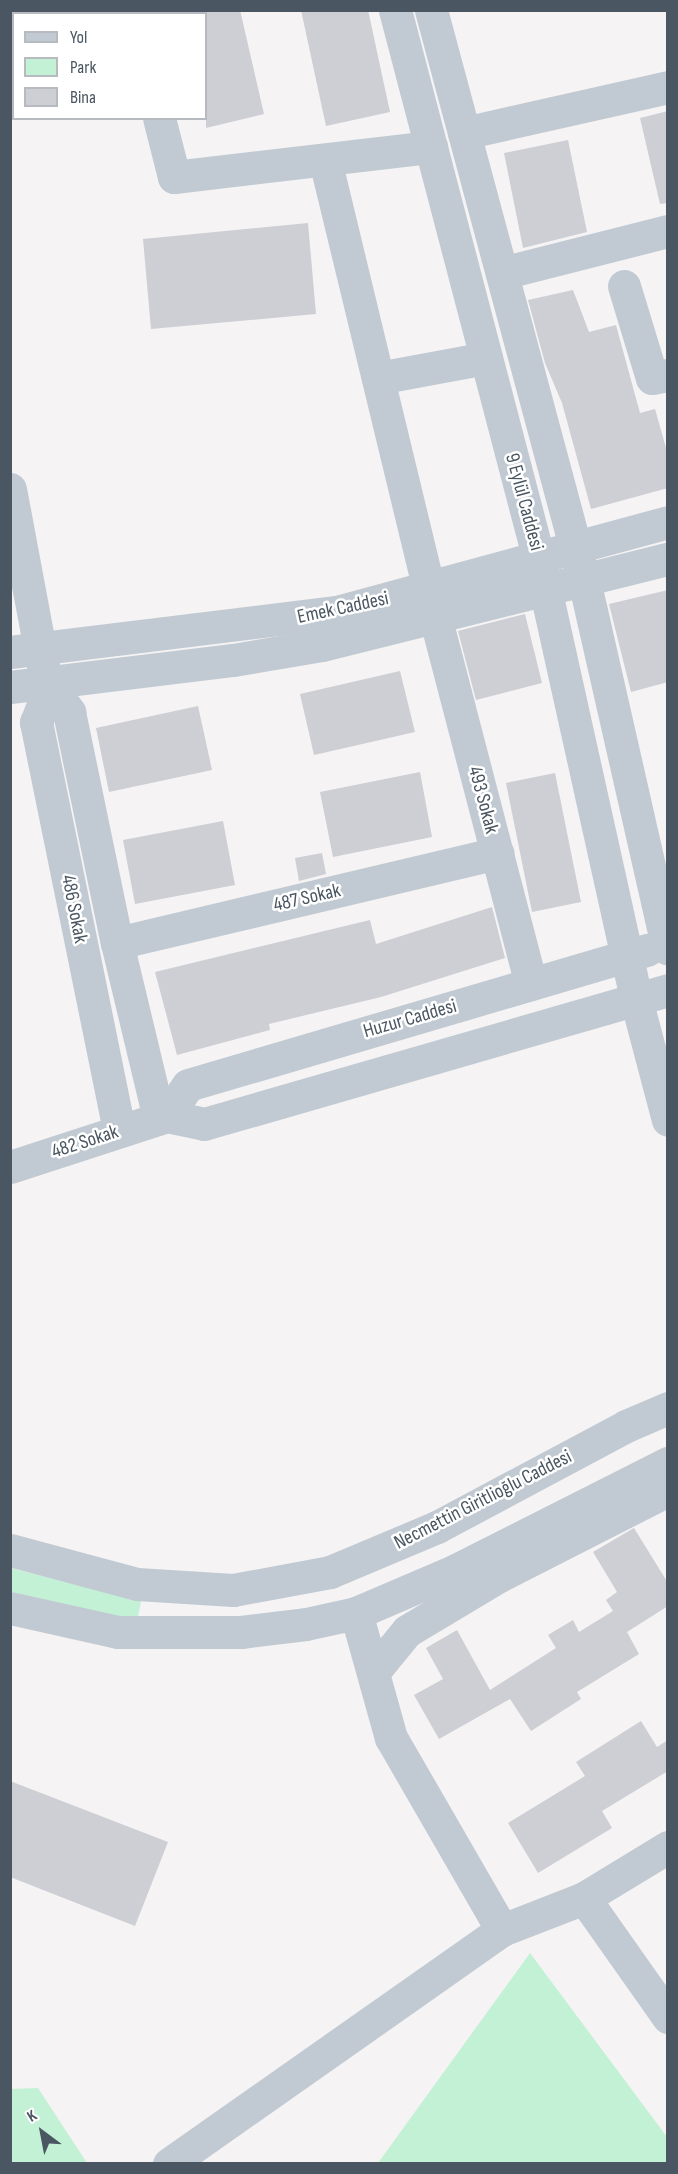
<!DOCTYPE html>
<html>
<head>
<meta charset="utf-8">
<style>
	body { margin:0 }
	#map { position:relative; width:678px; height:2174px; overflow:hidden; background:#f5f3f3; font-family:"Sofia Sans Condensed",sans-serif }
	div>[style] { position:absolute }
	.green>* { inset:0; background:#c3f1d5 }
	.building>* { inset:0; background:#cdcfd5 }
	.minor>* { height:33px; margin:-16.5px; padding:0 16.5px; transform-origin:16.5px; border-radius:16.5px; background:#c1cad2 }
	span { translate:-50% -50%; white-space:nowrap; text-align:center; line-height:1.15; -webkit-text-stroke:5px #fff; paint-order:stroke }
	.street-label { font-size:20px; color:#4a5661 }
	.frame { position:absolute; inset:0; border:12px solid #4a5661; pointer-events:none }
	.legend { position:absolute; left:12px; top:12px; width:195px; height:108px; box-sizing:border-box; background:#fff; border:2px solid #b7bbc0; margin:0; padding:8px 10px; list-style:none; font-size:18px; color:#4a5661 }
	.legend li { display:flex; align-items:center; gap:12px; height:30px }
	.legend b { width:30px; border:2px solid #b7bbc0 }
	.north { position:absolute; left:12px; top:2102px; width:60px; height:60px; -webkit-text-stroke:4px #fff; paint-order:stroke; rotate:328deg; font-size:16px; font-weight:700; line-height:24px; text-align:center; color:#4a5661 }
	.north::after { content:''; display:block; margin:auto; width:21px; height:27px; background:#4a5661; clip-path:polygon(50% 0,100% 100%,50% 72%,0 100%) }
</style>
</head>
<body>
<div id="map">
	<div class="green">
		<i style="clip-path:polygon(10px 1568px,141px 1601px,137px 1622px,11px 1592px)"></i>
		<i style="clip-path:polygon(530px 1953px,667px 2137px,667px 2163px,378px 2163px)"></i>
		<i style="clip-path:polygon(38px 2088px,87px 2163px,11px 2163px,11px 2089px)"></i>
	</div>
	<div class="building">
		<i style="clip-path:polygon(206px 10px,240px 10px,264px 114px,206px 128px)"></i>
		<i style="clip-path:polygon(301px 10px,368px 10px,390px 112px,326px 126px)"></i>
		<i style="clip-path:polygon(668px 111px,668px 203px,660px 204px,640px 118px)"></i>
		<i style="clip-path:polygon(568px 140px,587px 232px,523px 248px,504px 153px)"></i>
		<i style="clip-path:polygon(308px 223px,316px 314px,151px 329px,143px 239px)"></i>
		<i style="clip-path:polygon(573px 290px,589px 332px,616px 325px,640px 413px,655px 409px,668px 455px,668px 488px,591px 509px,562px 403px,545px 363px,528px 300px)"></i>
		<i style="clip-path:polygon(668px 590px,668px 682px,631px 692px,609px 604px)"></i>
		<i style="clip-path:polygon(525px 614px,542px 683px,476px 700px,458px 631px)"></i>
		<i style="clip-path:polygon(400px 671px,415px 732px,314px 755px,300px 694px)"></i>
		<i style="clip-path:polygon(198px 706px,212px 770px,109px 792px,96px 728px)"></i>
		<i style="clip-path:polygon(420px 772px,432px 837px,333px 857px,320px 792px)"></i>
		<i style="clip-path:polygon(555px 773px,581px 902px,532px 912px,506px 783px)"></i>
		<i style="clip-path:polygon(223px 821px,235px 885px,135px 904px,123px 840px)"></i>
		<i style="clip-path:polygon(322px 853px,326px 874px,299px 881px,295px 858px)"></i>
		<i style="clip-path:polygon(492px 907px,505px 958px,381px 997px,269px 1024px,270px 1030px,177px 1055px,155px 972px,370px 920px,376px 944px)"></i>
		<i style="clip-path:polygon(634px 1528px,668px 1583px,668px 1606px,627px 1632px,639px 1654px,577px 1692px,581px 1699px,531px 1731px,510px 1699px,439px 1739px,414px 1695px,443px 1679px,426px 1648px,457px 1630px,490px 1690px,556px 1648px,548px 1635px,573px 1620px,579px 1632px,613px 1611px,606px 1600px,617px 1592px,593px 1552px)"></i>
		<i style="clip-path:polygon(641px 1721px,657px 1747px,668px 1740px,668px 1771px,602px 1811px,612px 1828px,538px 1873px,508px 1823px,585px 1776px,576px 1762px)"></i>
		<i style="clip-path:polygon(10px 1781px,168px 1842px,135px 1926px,10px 1877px)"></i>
	</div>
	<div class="minor">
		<i style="left:132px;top:10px;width:4px;rotate:76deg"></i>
		<i style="left:395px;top:10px;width:564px;rotate:75.32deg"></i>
		<i style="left:538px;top:556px;width:454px;rotate:77.5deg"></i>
		<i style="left:636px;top:999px;width:125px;rotate:75.2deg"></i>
		<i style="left:431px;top:10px;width:590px;rotate:74.97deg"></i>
		<i style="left:584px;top:580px;width:378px;rotate:77.2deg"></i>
		<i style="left:159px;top:118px;width:61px;rotate:75.7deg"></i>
		<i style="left:174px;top:177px;width:259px;rotate:-6.7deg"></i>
		<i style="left:464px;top:133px;width:209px;rotate:-12.7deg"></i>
		<i style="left:325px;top:160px;width:469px;rotate:76.4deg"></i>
		<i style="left:435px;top:616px;width:380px;rotate:75.4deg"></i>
		<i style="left:502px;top:273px;width:171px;rotate:-14.2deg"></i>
		<i style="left:624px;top:286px;width:96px;rotate:73.1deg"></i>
		<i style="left:652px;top:378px;width:16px;rotate:-11deg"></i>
		<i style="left:378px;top:378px;width:110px;rotate:-10.5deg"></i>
		<i style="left:10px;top:489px;width:195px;rotate:79.4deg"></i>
		<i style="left:46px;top:681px;width:39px;rotate:53deg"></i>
		<i style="left:69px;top:712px;width:236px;rotate:78.3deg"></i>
		<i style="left:117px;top:943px;width:180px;rotate:76.5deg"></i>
		<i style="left:10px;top:652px;width:329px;rotate:-7deg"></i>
		<i style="left:337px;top:612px;width:343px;rotate:-15.2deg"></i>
		<i style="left:10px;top:687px;width:225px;rotate:-6.9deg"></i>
		<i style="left:233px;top:660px;width:90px;rotate:-9.6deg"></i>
		<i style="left:322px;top:645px;width:357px;rotate:-14deg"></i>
		<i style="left:49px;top:690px;width:35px;rotate:112deg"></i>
		<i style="left:36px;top:722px;width:417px;rotate:78.5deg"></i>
		<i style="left:117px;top:943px;width:391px;rotate:-13.3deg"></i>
		<i style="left:167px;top:1116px;width:37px;rotate:-56deg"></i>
		<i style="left:188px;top:1085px;width:479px;rotate:-16.4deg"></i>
		<i style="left:10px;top:1167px;width:165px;rotate:-18deg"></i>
		<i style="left:167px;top:1116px;width:38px;rotate:12deg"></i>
		<i style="left:204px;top:1124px;width:483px;rotate:-16.1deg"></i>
		<i style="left:10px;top:1550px;width:131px;rotate:15deg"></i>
		<i style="left:137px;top:1584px;width:96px;rotate:3.6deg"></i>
		<i style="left:233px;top:1590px;width:99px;rotate:-10.5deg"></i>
		<i style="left:330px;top:1572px;width:116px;rotate:-22.8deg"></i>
		<i style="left:437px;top:1527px;width:214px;rotate:-28.1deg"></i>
		<i style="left:626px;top:1426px;width:46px;rotate:-23.2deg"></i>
		<i style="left:10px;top:1608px;width:111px;rotate:12.5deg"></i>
		<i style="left:118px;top:1632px;width:123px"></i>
		<i style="left:241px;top:1632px;width:65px;rotate:-7deg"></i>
		<i style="left:306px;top:1624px;width:51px;rotate:-12.4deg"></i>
		<i style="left:356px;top:1613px;width:107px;rotate:-23.2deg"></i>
		<i style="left:454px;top:1571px;width:240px;rotate:-26.8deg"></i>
		<i style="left:375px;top:1670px;width:50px;rotate:-50.6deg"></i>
		<i style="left:407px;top:1631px;width:107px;rotate:-30.9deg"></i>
		<i style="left:499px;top:1576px;width:190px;rotate:-27deg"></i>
		<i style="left:584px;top:1898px;width:98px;rotate:-31.3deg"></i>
		<i style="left:502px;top:1930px;width:88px;rotate:-21.3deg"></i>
		<i style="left:584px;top:1898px;width:146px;rotate:54.8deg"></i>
		<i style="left:169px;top:2164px;width:407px;rotate:-35.1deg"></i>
		<i style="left:502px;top:1930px;width:222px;rotate:-120deg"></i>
		<i style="left:391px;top:1738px;width:130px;rotate:-105.6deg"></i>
	</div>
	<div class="street-label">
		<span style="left:524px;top:502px;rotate:75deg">9 Eylül Caddesi</span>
		<span style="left:343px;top:608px;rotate:-12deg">Emek Caddesi</span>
		<span style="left:483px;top:800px;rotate:75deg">493 Sokak</span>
		<span style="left:307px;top:898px;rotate:-13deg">487 Sokak</span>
		<span style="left:74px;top:909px;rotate:79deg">486 Sokak</span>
		<span style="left:410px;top:1019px;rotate:-16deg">Huzur Caddesi</span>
		<span style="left:85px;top:1142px;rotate:-18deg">482 Sokak</span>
		<span style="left:483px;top:1500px;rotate:-27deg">Necmettin Giritlioğlu Caddesi</span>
	</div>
	<div class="frame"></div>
	<ul class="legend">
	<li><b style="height:8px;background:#c1cad2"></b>Yol</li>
	<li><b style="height:16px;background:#c3f1d5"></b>Park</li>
	<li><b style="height:16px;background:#cdcfd5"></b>Bina</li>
	</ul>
	<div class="north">K</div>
</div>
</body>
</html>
